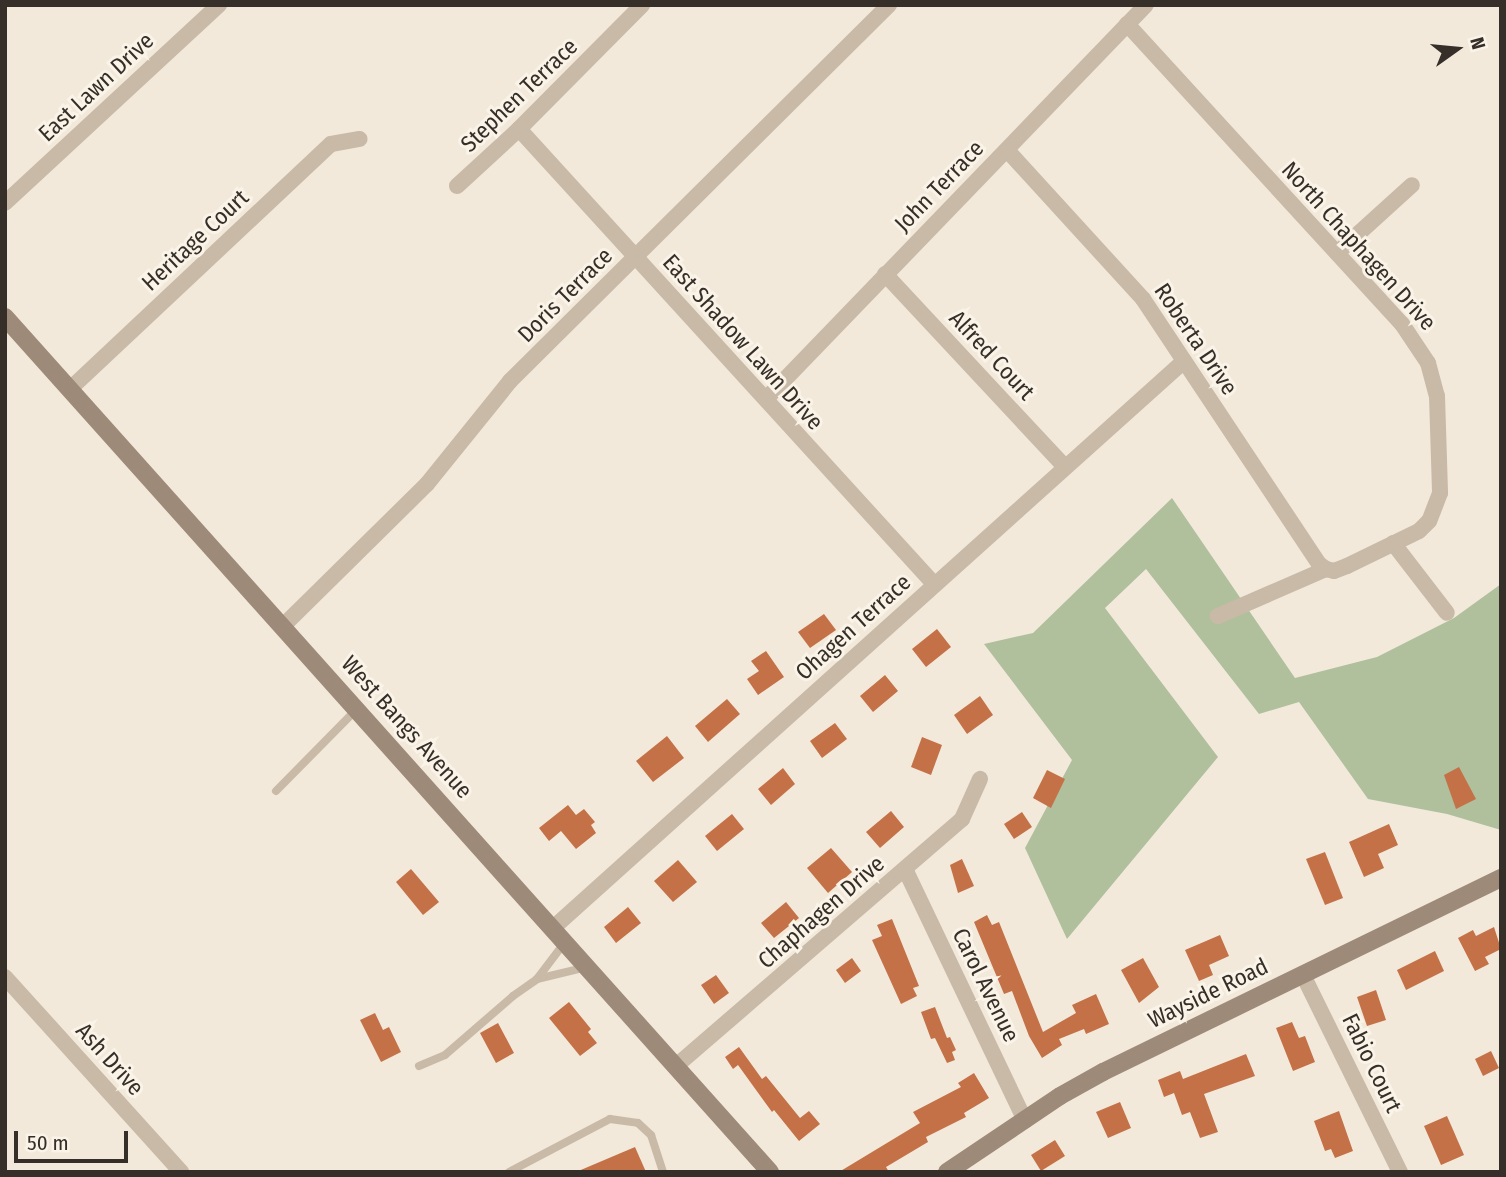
<!DOCTYPE html>
<html>
<head>
<meta charset="utf-8">
<style>
	body { margin:0 }
	#map { position:relative; width:1506px; height:1177px; overflow:hidden; background:#f2e9db; font-family:"Fira Sans Condensed",sans-serif }
	div>[style] { position:absolute }
	.green>* { inset:0; background:#b0c09c }
	.building>* { inset:0; background:#c47147 }
	.lane>* { height:8px; margin:-4px; padding:0 4px; transform-origin:4px; border-radius:4px; background:#c9baa7 }
	.street>* { height:16px; margin:-8px; padding:0 8px; transform-origin:8px; border-radius:8px; background:#c9baa7 }
	.secondary>* { height:18px; margin:-9px; padding:0 9px; transform-origin:9px; border-radius:9px; background:#9d8a79 }
	span { translate:-50% -50%; white-space:nowrap; text-align:center; line-height:1.15; -webkit-text-stroke:6px #f9f3e8; paint-order:stroke }
	.street-label { font-size:23px; color:#362e28 }
	.frame { position:absolute; inset:0; border:7px solid #362e28; pointer-events:none }
	.north { position:absolute; left:1422px; top:14px; width:70px; height:70px; -webkit-text-stroke:5px #f9f3e8; paint-order:stroke; rotate:75deg; font-size:19px; font-weight:700; line-height:28px; text-align:center; color:#362e28 }
	.north::after { content:''; display:block; margin:auto; width:24px; height:32px; background:#362e28; clip-path:polygon(50% 0,100% 100%,50% 72%,0 100%) }
	.scale { position:absolute; left:14px; top:1131px; width:114px; height:32px; box-sizing:border-box; border:4px solid #362e28; border-top:0; padding-left:9px; font-size:21px; line-height:24px; white-space:nowrap; color:#362e28; -webkit-text-stroke:5px #f9f3e8; paint-order:stroke }
</style>
</head>
<body>
<div id="map">
	<div class="green">
		<i style="clip-path:polygon(1172px 498px,1295px 678px,1377px 657px,1454px 618px,1501px 584px,1501px 830px,1447px 814px,1368px 799px,1299px 702px,1259px 714px,1146px 569px,1105px 608px,1218px 757px,1067px 939px,1025px 848px,1072px 760px,984px 644px,1033px 633px)"></i>
	</div>
	<div class="building">
		<i style="clip-path:polygon(824px 614px,836px 630px,810px 648px,798px 632px)"></i>
		<i style="clip-path:polygon(937px 629px,951px 647px,926px 667px,912px 649px)"></i>
		<i style="clip-path:polygon(766px 651px,784px 677px,758px 695px,747px 679px,759px 671px,751px 661px)"></i>
		<i style="clip-path:polygon(885px 675px,898px 691px,873px 712px,860px 696px)"></i>
		<i style="clip-path:polygon(980px 696px,993px 715px,967px 734px,954px 715px)"></i>
		<i style="clip-path:polygon(727px 699px,740px 714px,708px 742px,695px 726px)"></i>
		<i style="clip-path:polygon(835px 723px,847px 739px,822px 758px,810px 741px)"></i>
		<i style="clip-path:polygon(667px 736px,684px 758px,653px 782px,636px 761px)"></i>
		<i style="clip-path:polygon(922px 737px,942px 745px,931px 775px,911px 767px)"></i>
		<i style="clip-path:polygon(1459px 767px,1476px 799px,1456px 809px,1444px 775px)"></i>
		<i style="clip-path:polygon(783px 768px,795px 784px,771px 805px,758px 789px)"></i>
		<i style="clip-path:polygon(1047px 770px,1065px 779px,1051px 808px,1033px 798px)"></i>
		<i style="clip-path:polygon(568px 805px,576px 815px,584px 809px,595px 822px,591px 825px,596px 833px,576px 849px,561px 831px,549px 841px,539px 828px)"></i>
		<i style="clip-path:polygon(891px 811px,904px 827px,880px 848px,866px 832px)"></i>
		<i style="clip-path:polygon(1022px 812px,1032px 827px,1014px 839px,1004px 824px)"></i>
		<i style="clip-path:polygon(732px 814px,744px 829px,717px 851px,705px 836px)"></i>
		<i style="clip-path:polygon(1389px 824px,1398px 845px,1378px 854px,1384px 868px,1364px 877px,1349px 842px)"></i>
		<i style="clip-path:polygon(831px 848px,852px 872px,828px 893px,807px 868px)"></i>
		<i style="clip-path:polygon(1325px 852px,1343px 898px,1325px 905px,1306px 859px)"></i>
		<i style="clip-path:polygon(962px 859px,974px 886px,958px 893px,950px 865px)"></i>
		<i style="clip-path:polygon(678px 860px,697px 882px,673px 902px,654px 881px)"></i>
		<i style="clip-path:polygon(411px 869px,439px 902px,423px 915px,396px 882px)"></i>
		<i style="clip-path:polygon(786px 902px,799px 918px,774px 938px,761px 923px)"></i>
		<i style="clip-path:polygon(628px 907px,641px 923px,616px 943px,604px 927px)"></i>
		<i style="clip-path:polygon(987px 915px,992px 925px,999px 922px,1043px 1032px,1076px 1013px,1072px 1005px,1096px 994px,1109px 1024px,1086px 1034px,1084px 1029px,1059px 1039px,1062px 1045px,1042px 1058px,1029px 1036px,1012px 991px,1004px 994px,974px 922px)"></i>
		<i style="clip-path:polygon(892px 919px,919px 986px,913px 988px,917px 996px,901px 1004px,872px 940px,882px 936px,877px 925px)"></i>
		<i style="clip-path:polygon(1494px 927px,1501px 949px,1485px 957px,1489px 964px,1475px 971px,1458px 938px,1473px 930px,1476px 936px)"></i>
		<i style="clip-path:polygon(1220px 935px,1229px 956px,1209px 965px,1213px 975px,1199px 981px,1185px 950px)"></i>
		<i style="clip-path:polygon(1435px 951px,1444px 971px,1406px 990px,1397px 970px)"></i>
		<i style="clip-path:polygon(852px 958px,861px 971px,845px 983px,836px 970px)"></i>
		<i style="clip-path:polygon(1143px 958px,1159px 987px,1139px 1003px,1121px 970px)"></i>
		<i style="clip-path:polygon(716px 975px,729px 993px,714px 1004px,701px 985px)"></i>
		<i style="clip-path:polygon(1376px 990px,1386px 1020px,1367px 1026px,1357px 997px)"></i>
		<i style="clip-path:polygon(569px 1002px,591px 1029px,588px 1032px,597px 1043px,580px 1056px,549px 1018px)"></i>
		<i style="clip-path:polygon(935px 1007px,947px 1038px,950px 1037px,956px 1050px,952px 1052px,955px 1060px,947px 1063px,935px 1038px,931px 1039px,921px 1012px)"></i>
		<i style="clip-path:polygon(375px 1013px,383px 1030px,389px 1027px,401px 1052px,381px 1062px,360px 1020px)"></i>
		<i style="clip-path:polygon(1292px 1022px,1299px 1038px,1305px 1036px,1315px 1062px,1293px 1071px,1276px 1028px)"></i>
		<i style="clip-path:polygon(498px 1023px,514px 1053px,496px 1063px,480px 1033px)"></i>
		<i style="clip-path:polygon(739px 1047px,762px 1079px,766px 1076px,800px 1118px,809px 1111px,820px 1124px,799px 1141px,774px 1110px,772px 1112px,738px 1065px,733px 1069px,725px 1057px)"></i>
		<i style="clip-path:polygon(1491px 1051px,1499px 1068px,1483px 1076px,1475px 1059px)"></i>
		<i style="clip-path:polygon(1246px 1054px,1255px 1076px,1204px 1094px,1218px 1132px,1200px 1138px,1190px 1112px,1182px 1115px,1174px 1093px,1164px 1097px,1158px 1080px,1180px 1071px,1183px 1079px)"></i>
		<i style="clip-path:polygon(974px 1073px,989px 1098px,964px 1113px,966px 1117px,926px 1137px,928px 1142px,886px 1167px,889px 1172px,839px 1172px,920px 1123px,913px 1112px,961px 1087px,958px 1083px)"></i>
		<i style="clip-path:polygon(1120px 1102px,1131px 1128px,1108px 1138px,1096px 1112px)"></i>
		<i style="clip-path:polygon(1339px 1111px,1353px 1151px,1335px 1158px,1331px 1149px,1325px 1151px,1314px 1121px)"></i>
		<i style="clip-path:polygon(1447px 1116px,1464px 1155px,1441px 1165px,1424px 1126px)"></i>
		<i style="clip-path:polygon(1055px 1140px,1065px 1156px,1041px 1171px,1031px 1155px)"></i>
		<i style="clip-path:polygon(635px 1147px,646px 1172px,576px 1172px)"></i>
	</div>
	<div class="lane">
		<i style="left:276px;top:791px;width:115px;rotate:-45.4deg"></i>
		<i style="left:537px;top:979px;width:51px;rotate:-13.5deg"></i>
		<i style="left:419px;top:1066px;width:28px;rotate:-23deg"></i>
		<i style="left:445px;top:1055px;width:90px;rotate:-40.9deg"></i>
		<i style="left:513px;top:996px;width:29px;rotate:-35deg"></i>
		<i style="left:537px;top:979px;width:46px;rotate:-52.9deg"></i>
		<i style="left:509px;top:1172px;width:114px;rotate:-27.7deg"></i>
		<i style="left:610px;top:1119px;width:28px;rotate:8deg"></i>
		<i style="left:638px;top:1123px;width:18px;rotate:43deg"></i>
		<i style="left:651px;top:1135px;width:39px;rotate:72deg"></i>
	</div>
	<div class="street">
		<i style="left:1127px;top:24px;width:407px;rotate:47.5deg"></i>
		<i style="left:1402px;top:324px;width:47px;rotate:56.3deg"></i>
		<i style="left:1428px;top:363px;width:34px;rotate:75deg"></i>
		<i style="left:1437px;top:396px;width:97px;rotate:88.2deg"></i>
		<i style="left:1440px;top:493px;width:30px;rotate:111deg"></i>
		<i style="left:1429px;top:521px;width:14px;rotate:135deg"></i>
		<i style="left:1419px;top:531px;width:80px;rotate:154.1deg"></i>
		<i style="left:1347px;top:566px;width:14px;rotate:159deg"></i>
		<i style="left:1334px;top:571px;width:8px;rotate:-166deg"></i>
		<i style="left:1326px;top:569px;width:118px;rotate:156.5deg"></i>
		<i style="left:519px;top:129px;width:616px;rotate:47.63deg"></i>
		<i style="left:1007px;top:150px;width:202px;rotate:47.6deg"></i>
		<i style="left:1143px;top:299px;width:318px;rotate:56.4deg"></i>
		<i style="left:1319px;top:564px;width:9px;rotate:36deg"></i>
		<i style="left:457px;top:186px;width:84px;rotate:-42.6deg"></i>
		<i style="left:519px;top:129px;width:175px;rotate:-45.2deg"></i>
		<i style="left:5px;top:203px;width:292px;rotate:-42.8deg"></i>
		<i style="left:1337px;top:253px;width:101px;rotate:-42.2deg"></i>
		<i style="left:885px;top:274px;width:264px;rotate:47deg"></i>
		<i style="left:70px;top:389px;width:358px;rotate:-43.2deg"></i>
		<i style="left:331px;top:144px;width:29px;rotate:-10deg"></i>
		<i style="left:766px;top:399px;width:547px;rotate:-46.04deg"></i>
		<i style="left:1393px;top:543px;width:88px;rotate:52.4deg"></i>
		<i style="left:283px;top:626px;width:202px;rotate:-44.6deg"></i>
		<i style="left:427px;top:484px;width:132px;rotate:-51.1deg"></i>
		<i style="left:510px;top:381px;width:534px;rotate:-44.77deg"></i>
		<i style="left:905px;top:869px;width:279px;rotate:64.5deg"></i>
		<i style="left:553px;top:928px;width:848px;rotate:-41.94deg"></i>
		<i style="left:1303px;top:975px;width:220px;rotate:63.8deg"></i>
		<i style="left:5px;top:977px;width:263px;rotate:47.9deg"></i>
		<i style="left:676px;top:1066px;width:378px;rotate:-40.8deg"></i>
		<i style="left:962px;top:819px;width:44px;rotate:-65.8deg"></i>
	</div>
	<div class="secondary">
		<i style="left:5px;top:317px;width:1147px;rotate:48.18deg"></i>
		<i style="left:947px;top:1172px;width:136px;rotate:-33.9deg"></i>
		<i style="left:1060px;top:1096px;width:49px;rotate:-29.2deg"></i>
		<i style="left:1103px;top:1072px;width:443px;rotate:-26deg"></i>
	</div>
	<div class="street-label">
		<span style="left:96px;top:87px;rotate:-43deg">East Lawn Drive</span>
		<span style="left:519px;top:95px;rotate:-44deg">Stephen Terrace</span>
		<span style="left:939px;top:186px;rotate:-46deg">John Terrace</span>
		<span style="left:195px;top:240px;rotate:-43deg">Heritage Court</span>
		<span style="left:1359px;top:246px;rotate:48deg">North Chaphagen Drive</span>
		<span style="left:565px;top:295px;rotate:-45deg">Doris Terrace</span>
		<span style="left:1196px;top:339px;rotate:56deg">Roberta Drive</span>
		<span style="left:743px;top:342px;rotate:48deg">East Shadow Lawn Drive</span>
		<span style="left:992px;top:355px;rotate:47deg">Alfred Court</span>
		<span style="left:853px;top:627px;rotate:-42deg">Ohagen Terrace</span>
		<span style="left:407px;top:727px;rotate:48deg">West Bangs Avenue</span>
		<span style="left:821px;top:912px;rotate:-41deg">Chaphagen Drive</span>
		<span style="left:986px;top:985px;rotate:64deg">Carol Avenue</span>
		<span style="left:1208px;top:993px;rotate:-26deg">Wayside Road</span>
		<span style="left:110px;top:1059px;rotate:48deg">Ash Drive</span>
		<span style="left:1372px;top:1063px;rotate:64deg">Fabio Court</span>
	</div>
	<div class="frame"></div>
	<div class="north">N</div>
	<div class="scale">50 m</div>
</div>
</body>
</html>
